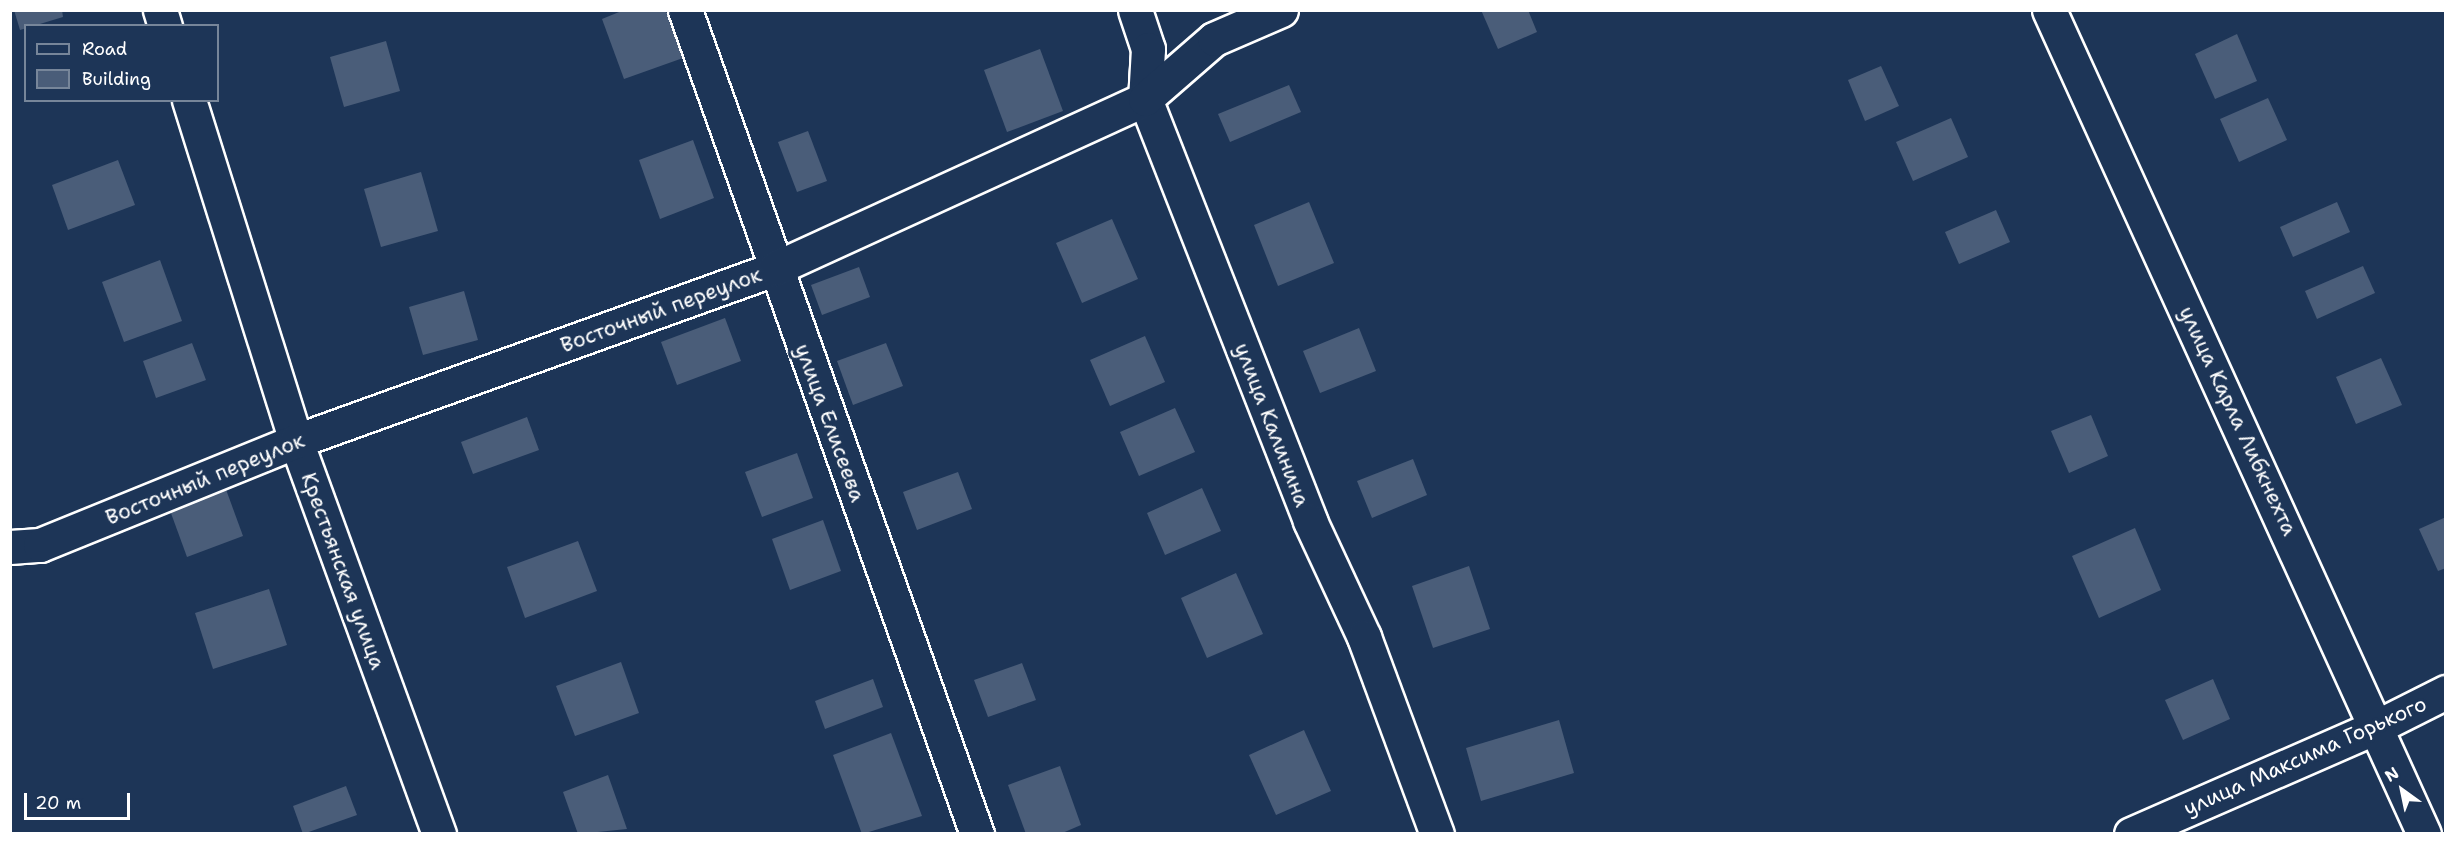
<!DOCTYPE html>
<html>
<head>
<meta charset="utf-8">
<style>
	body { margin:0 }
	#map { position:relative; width:2456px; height:844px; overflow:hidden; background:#1d3557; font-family:"Shantell Sans",sans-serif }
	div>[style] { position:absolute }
	.building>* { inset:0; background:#4a5d79 }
	.roads { filter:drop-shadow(2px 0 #fff) drop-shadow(-2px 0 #fff) drop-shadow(0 2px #fff) drop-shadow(0 -2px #fff) }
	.minor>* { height:33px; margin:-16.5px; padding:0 16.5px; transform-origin:16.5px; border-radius:16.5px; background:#1d3557 }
	.tertiary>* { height:33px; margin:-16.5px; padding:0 16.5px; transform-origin:16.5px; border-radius:16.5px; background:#1d3557 }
	.secondary>* { height:33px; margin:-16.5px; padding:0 16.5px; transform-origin:16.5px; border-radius:16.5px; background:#1d3557 }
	span { translate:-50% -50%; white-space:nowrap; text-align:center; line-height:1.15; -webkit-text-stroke:6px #1d3557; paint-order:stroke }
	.street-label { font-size:21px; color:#fff }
	.frame { position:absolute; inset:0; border:12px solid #fff; pointer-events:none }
	.legend { position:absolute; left:24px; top:24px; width:195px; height:78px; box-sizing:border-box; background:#1d3557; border:2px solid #77869a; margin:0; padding:8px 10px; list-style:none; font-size:18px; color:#fff }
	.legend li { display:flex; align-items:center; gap:12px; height:30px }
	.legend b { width:30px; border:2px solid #77869a }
	.north { position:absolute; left:2372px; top:760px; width:60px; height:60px; -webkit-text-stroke:4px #1d3557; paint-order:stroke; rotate:327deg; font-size:16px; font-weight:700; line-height:24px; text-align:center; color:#fff }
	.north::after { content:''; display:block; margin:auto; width:21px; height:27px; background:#fff; clip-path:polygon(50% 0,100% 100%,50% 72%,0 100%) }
	.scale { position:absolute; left:24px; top:793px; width:106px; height:27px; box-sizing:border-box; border:3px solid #fff; border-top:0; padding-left:8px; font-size:18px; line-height:21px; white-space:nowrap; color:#fff; -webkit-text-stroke:4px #1d3557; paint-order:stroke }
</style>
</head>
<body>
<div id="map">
	<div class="building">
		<i style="clip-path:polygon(14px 10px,62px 10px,63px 17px,20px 30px)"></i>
		<i style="clip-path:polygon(624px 10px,665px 10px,683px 58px,624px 79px,602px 19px)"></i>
		<i style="clip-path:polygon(1481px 10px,1528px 10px,1537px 32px,1498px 49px)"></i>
		<i style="clip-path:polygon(2237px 34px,2257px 81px,2215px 99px,2195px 54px)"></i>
		<i style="clip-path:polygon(386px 41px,400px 91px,344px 107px,330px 57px)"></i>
		<i style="clip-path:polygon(1040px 49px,1063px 111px,1007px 132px,984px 70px)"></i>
		<i style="clip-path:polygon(1881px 66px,1899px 106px,1865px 121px,1848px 80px)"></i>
		<i style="clip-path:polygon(1289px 85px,1301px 112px,1230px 142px,1218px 114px)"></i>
		<i style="clip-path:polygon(2268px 98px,2287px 140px,2239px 162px,2220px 119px)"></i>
		<i style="clip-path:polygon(1951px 118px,1968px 157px,1913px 181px,1896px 142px)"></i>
		<i style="clip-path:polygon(808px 131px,827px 181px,797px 192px,778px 142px)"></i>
		<i style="clip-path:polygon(693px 140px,714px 198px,660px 219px,639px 160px)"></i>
		<i style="clip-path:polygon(118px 160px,135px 205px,68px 230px,52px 185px)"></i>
		<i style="clip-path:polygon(421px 172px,438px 231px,381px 247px,364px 189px)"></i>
		<i style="clip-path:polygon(1309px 202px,1334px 263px,1278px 286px,1254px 225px)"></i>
		<i style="clip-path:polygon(2337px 202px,2350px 232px,2293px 257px,2280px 227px)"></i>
		<i style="clip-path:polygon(1996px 210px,2010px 242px,1959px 264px,1945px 232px)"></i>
		<i style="clip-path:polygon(1112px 219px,1138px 279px,1082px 303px,1056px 243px)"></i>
		<i style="clip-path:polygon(160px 260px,182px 321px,124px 342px,102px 282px)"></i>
		<i style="clip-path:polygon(2363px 266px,2375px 293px,2317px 319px,2305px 291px)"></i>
		<i style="clip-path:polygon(859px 267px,870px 297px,822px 315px,811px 285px)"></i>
		<i style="clip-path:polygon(464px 291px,478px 340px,423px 355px,409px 307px)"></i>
		<i style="clip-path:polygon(725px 318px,741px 361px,677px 385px,661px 342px)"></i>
		<i style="clip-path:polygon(1359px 328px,1376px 371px,1320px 393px,1303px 351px)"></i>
		<i style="clip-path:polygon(1145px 336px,1165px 382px,1110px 406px,1090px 360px)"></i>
		<i style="clip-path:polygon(192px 343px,206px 380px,156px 398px,143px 361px)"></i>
		<i style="clip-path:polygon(886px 343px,903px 386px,853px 405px,837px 361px)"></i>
		<i style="clip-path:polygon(2381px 358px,2402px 405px,2356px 424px,2336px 377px)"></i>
		<i style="clip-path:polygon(1175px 408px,1195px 452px,1139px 476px,1120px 432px)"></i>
		<i style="clip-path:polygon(2091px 415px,2108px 456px,2069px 473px,2051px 431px)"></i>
		<i style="clip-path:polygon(527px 417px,539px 450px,473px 474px,461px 442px)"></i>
		<i style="clip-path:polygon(797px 453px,813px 498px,762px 517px,745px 472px)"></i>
		<i style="clip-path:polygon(1413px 459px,1427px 495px,1372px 518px,1357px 481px)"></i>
		<i style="clip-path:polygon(958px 472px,972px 509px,917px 530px,903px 492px)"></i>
		<i style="clip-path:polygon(224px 484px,243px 536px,187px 557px,168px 505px)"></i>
		<i style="clip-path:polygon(1202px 488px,1221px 531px,1165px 555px,1147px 513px)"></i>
		<i style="clip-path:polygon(2446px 517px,2446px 568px,2438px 571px,2419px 529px)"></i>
		<i style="clip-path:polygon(823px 520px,841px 571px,790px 590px,772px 539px)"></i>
		<i style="clip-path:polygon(2135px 528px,2161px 590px,2099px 618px,2072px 556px)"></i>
		<i style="clip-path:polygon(578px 541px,597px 591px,525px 618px,507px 567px)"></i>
		<i style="clip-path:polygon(1469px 566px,1490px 629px,1433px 648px,1412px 586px)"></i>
		<i style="clip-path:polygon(1236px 573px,1263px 634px,1207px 658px,1181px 598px)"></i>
		<i style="clip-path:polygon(269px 589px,287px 645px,213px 669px,195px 613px)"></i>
		<i style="clip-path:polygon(621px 662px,639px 713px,575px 736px,556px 686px)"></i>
		<i style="clip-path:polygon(1022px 663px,1036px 700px,988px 717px,974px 680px)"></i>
		<i style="clip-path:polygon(873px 679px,883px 707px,825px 729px,815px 701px)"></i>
		<i style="clip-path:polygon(2213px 679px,2230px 719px,2183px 740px,2165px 700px)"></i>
		<i style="clip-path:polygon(1559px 720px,1574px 773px,1481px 801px,1466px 748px)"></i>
		<i style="clip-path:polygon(1304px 730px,1331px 791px,1276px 815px,1249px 755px)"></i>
		<i style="clip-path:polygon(891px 733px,922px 816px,862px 834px,833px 755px)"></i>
		<i style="clip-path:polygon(1060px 766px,1081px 825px,1060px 834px,1026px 834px,1008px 785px)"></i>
		<i style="clip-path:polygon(608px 775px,627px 829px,578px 834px,563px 792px)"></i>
		<i style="clip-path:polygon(346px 786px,357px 815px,303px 834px,293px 806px)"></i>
	</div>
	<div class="roads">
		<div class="minor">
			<i style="left:160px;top:10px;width:17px;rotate:73deg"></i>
			<i style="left:685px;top:10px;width:874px;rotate:70.49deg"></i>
			<i style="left:1135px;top:10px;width:41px;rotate:71.6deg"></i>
			<i style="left:1148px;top:49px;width:50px;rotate:93.4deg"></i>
			<i style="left:1145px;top:99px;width:453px;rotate:68.6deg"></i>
			<i style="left:1310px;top:521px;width:128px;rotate:65deg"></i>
			<i style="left:1364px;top:637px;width:210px;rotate:69.7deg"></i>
			<i style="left:189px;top:100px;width:357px;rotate:72.6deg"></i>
			<i style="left:296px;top:441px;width:418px;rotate:70deg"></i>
			<i style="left:10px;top:547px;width:30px;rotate:-4deg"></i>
			<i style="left:40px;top:545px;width:276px;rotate:-22.1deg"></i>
			<i style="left:296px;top:441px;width:508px;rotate:-19.79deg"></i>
			<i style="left:774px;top:269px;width:408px;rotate:-24.6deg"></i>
			<i style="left:1145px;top:99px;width:91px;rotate:-41deg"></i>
			<i style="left:1214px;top:39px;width:73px;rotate:-23.4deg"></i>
			<i style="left:2378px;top:726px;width:76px;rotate:-26.6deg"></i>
		</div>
		<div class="tertiary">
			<i style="left:2131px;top:834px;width:270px;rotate:-23.6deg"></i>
		</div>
		<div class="secondary">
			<i style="left:2049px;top:10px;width:905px;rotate:65.53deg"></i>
		</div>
	</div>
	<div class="street-label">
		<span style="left:661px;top:310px;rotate:-20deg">Восточный переулок</span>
		<span style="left:2238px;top:421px;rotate:65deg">улица Карла Либкнехта</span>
		<span style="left:830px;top:423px;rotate:70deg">улица Елисеева</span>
		<span style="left:1272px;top:425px;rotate:69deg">улица Калинина</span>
		<span style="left:205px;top:479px;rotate:-22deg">Восточный переулок</span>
		<span style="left:343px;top:571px;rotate:70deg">Крестьянская улица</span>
		<span style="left:2305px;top:756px;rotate:-24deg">улица Максима Горького</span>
	</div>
	<div class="frame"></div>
	<ul class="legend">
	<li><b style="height:8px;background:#1d3557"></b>Road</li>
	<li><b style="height:16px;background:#4a5d79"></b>Building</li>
	</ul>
	<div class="north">N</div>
	<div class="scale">20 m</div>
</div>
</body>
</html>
